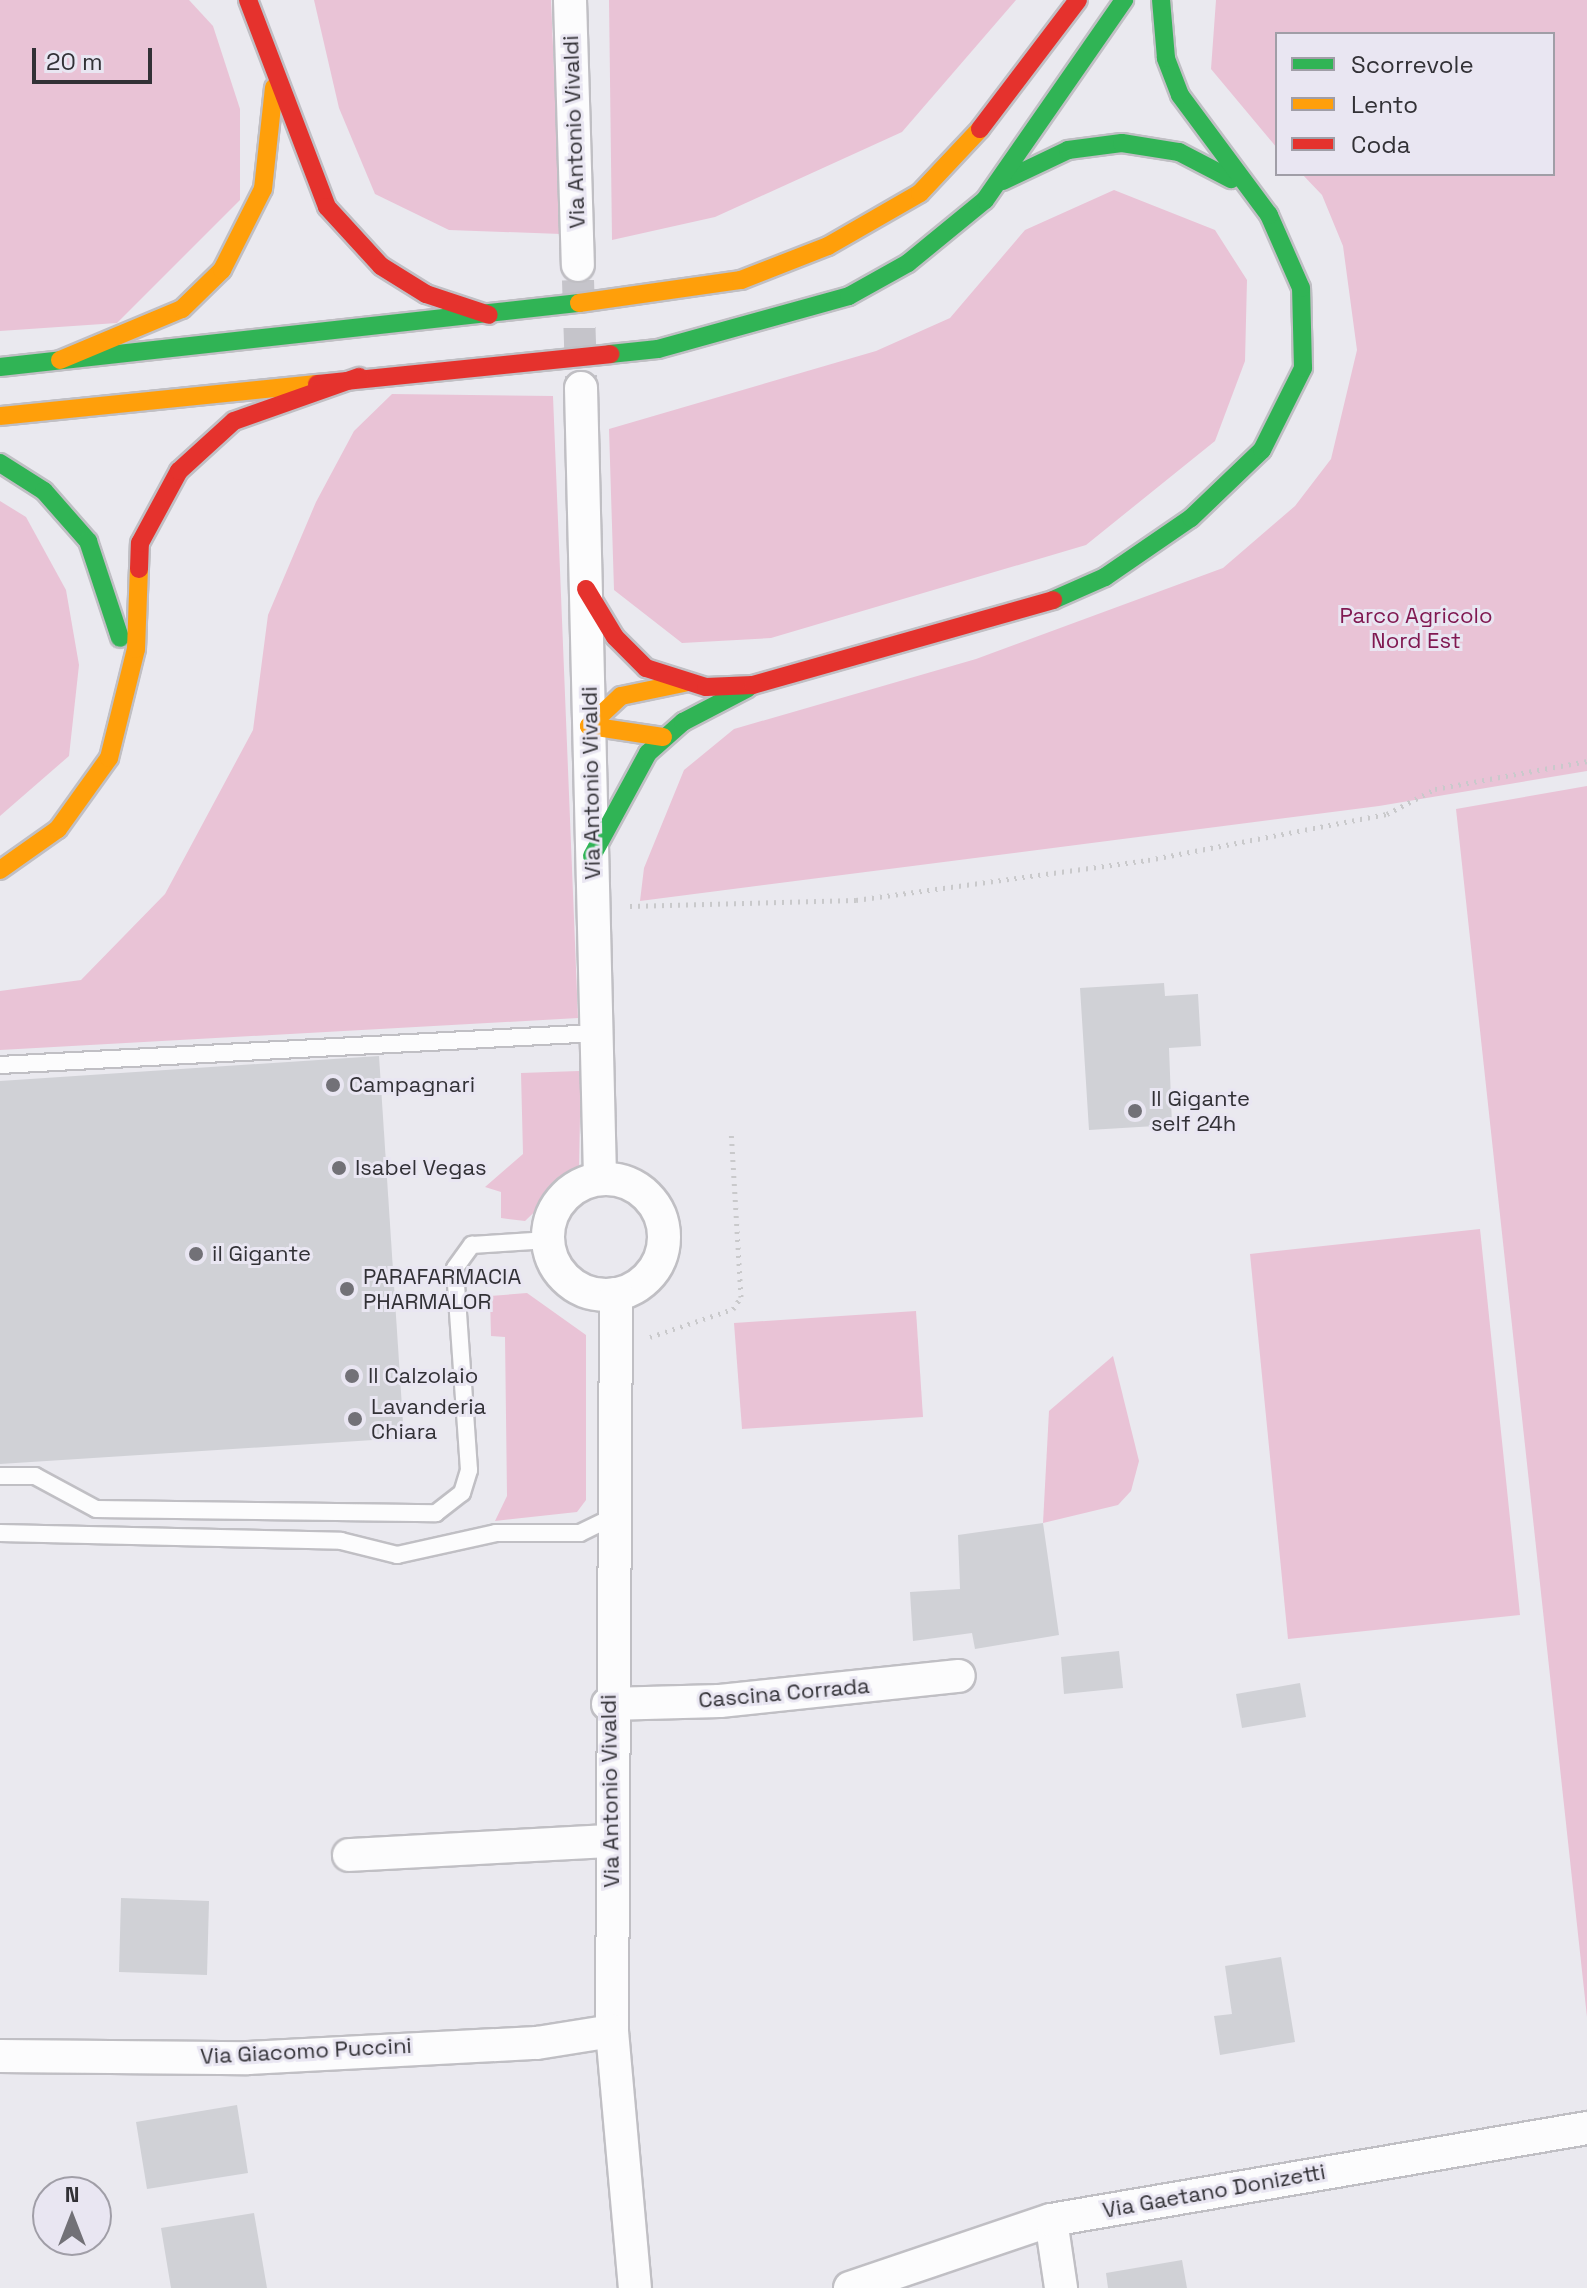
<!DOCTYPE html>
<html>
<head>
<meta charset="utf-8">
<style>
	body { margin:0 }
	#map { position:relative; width:1587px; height:2288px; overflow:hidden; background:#eae9ef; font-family:"Space Grotesk",sans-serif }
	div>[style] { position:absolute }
	.green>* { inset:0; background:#e9c3d6 }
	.building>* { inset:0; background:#d0d1d6 }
	.street-tunnel>* { height:32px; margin-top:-16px; transform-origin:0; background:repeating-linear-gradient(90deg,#c5c4ca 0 32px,transparent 0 48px) }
	.path>* { height:5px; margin-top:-2.5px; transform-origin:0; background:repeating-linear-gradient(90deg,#c9c9cb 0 2px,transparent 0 8px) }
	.roads { filter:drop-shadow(2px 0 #c0bfc4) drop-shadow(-2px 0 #c0bfc4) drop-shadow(0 2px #c0bfc4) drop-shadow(0 -2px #c0bfc4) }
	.lane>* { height:16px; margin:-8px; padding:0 8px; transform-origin:8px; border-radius:8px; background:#fcfcfd }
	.street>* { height:32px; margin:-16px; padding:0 16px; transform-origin:16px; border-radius:16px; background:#fcfcfd }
	.street>.ring { margin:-16px; padding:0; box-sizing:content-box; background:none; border:32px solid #fcfcfd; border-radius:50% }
	.fast>* { height:18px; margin:-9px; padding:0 9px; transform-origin:9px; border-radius:9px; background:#30b455 }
	.slow>* { height:18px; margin:-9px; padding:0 9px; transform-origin:9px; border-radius:9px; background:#ff9f0a }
	.jam>* { height:18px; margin:-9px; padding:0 9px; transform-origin:9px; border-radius:9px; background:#e5322d }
	.dots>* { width:22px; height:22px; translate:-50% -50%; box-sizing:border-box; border:4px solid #e9e6f2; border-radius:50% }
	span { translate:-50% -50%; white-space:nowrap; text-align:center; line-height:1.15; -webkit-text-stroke:6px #e9e6f2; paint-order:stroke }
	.street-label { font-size:22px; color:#323136 }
	.park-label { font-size:22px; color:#801952 }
	.poi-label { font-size:22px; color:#323136 }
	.left { translate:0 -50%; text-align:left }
	.legend { position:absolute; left:1275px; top:32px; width:280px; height:144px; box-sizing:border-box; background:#e9e6f2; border:2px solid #a09ea7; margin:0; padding:10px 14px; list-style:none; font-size:24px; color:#323136 }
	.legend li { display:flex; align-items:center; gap:16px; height:40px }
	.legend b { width:40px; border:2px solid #a09ea7 }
	.north { position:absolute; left:32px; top:2176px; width:80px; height:80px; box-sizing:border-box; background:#e9e6f2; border:2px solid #a09ea7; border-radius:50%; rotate:0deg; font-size:22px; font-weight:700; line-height:32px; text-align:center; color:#323136 }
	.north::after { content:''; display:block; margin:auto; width:28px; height:36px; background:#727177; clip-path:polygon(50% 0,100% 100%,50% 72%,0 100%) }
	.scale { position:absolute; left:32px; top:48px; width:120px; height:36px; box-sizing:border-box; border:4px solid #323136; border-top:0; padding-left:10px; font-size:24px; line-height:28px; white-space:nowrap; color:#323136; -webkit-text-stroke:6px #e9e6f2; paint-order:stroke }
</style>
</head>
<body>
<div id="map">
	<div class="green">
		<i style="clip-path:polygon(0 0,189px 0,213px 26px,240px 109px,240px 200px,117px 323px,0 331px)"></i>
		<i style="clip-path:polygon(314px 0,551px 0,561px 234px,449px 230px,375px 194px,339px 108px)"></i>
		<i style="clip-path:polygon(609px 0,1016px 0,902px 132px,715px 217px,612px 240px)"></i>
		<i style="clip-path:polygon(1216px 0,1587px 0,1587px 771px,1379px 806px,640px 901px,644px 868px,684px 770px,734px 729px,976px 659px,1223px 568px,1295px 506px,1331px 459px,1357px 350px,1343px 246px,1322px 195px,1302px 174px,1553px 174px,1553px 34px,1277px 34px,1277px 148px,1211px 69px)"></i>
		<i style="clip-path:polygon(1114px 190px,1215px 230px,1247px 280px,1245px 361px,1215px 441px,1086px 545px,771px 638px,682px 643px,614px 590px,609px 429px,876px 351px,950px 318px,1025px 230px)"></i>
		<i style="clip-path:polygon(392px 394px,553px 396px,578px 1018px,0 1050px,0 991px,81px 980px,165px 894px,253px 730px,268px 615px,316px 502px,354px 431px)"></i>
		<i style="clip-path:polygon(0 501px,26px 517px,66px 590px,79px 665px,69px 756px,0 816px)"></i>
		<i style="clip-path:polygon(1587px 786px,1587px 2017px,1456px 809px)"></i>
		<i style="clip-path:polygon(579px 1071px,588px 1085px,588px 1116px,580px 1117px,579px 1169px,525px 1221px,501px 1218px,501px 1192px,485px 1187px,523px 1154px,521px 1073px)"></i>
		<i style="clip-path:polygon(1480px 1229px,1520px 1615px,1288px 1639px,1250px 1254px)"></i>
		<i style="clip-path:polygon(527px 1293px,586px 1335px,586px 1500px,577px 1512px,495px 1521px,507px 1496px,505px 1337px,491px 1336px,490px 1296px)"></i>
		<i style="clip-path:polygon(916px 1311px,923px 1417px,742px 1429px,734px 1323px)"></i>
		<i style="clip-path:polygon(1113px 1356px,1139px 1461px,1131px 1491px,1118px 1505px,1043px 1523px,1049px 1411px)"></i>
	</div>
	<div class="building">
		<i style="clip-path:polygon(1164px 983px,1165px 996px,1198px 994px,1201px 1046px,1169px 1048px,1172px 1125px,1089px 1130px,1080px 988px)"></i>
		<i style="clip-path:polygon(379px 1056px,404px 1438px,0 1464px,0 1081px)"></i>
		<i style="clip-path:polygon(1043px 1523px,1059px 1635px,975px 1649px,972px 1633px,913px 1641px,910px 1592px,960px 1589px,958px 1535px)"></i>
		<i style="clip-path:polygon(1119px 1651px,1123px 1688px,1064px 1694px,1061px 1657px)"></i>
		<i style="clip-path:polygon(1300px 1683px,1306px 1717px,1242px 1728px,1236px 1694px)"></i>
		<i style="clip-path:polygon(121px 1898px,209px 1901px,207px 1975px,119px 1972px)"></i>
		<i style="clip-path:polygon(1281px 1957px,1295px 2042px,1220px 2055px,1214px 2016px,1232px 2014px,1225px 1966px)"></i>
		<i style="clip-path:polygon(237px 2105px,248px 2173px,147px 2189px,136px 2122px)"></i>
		<i style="clip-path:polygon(254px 2213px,267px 2288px,171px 2288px,161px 2228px)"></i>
		<i style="clip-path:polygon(1182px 2260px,1187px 2288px,1108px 2288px,1106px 2273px)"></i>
	</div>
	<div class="street-tunnel">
		<i style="left:578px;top:280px;width:98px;rotate:88.2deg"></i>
	</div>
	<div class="path">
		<i style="left:630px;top:906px;width:226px;rotate:-1.5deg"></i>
		<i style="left:856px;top:900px;width:295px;rotate:-7.8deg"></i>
		<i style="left:1148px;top:860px;width:243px;rotate:-10.9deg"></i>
		<i style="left:1387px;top:814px;width:54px;rotate:-27.5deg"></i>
		<i style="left:1435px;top:789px;width:155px;rotate:-10.4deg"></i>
		<i style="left:650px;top:1337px;width:88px;rotate:-18.6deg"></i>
		<i style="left:733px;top:1309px;width:14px;rotate:-56deg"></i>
		<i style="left:741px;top:1297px;width:167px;rotate:-93.4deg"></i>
	</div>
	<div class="roads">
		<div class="lane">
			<i style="left:0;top:1065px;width:597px;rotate:-3.07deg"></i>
			<i style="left:0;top:1476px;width:35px"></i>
			<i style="left:35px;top:1476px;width:69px;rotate:28.4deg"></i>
			<i style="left:96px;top:1509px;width:340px;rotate:0.7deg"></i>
			<i style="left:436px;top:1513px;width:33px;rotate:-38deg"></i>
			<i style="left:462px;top:1493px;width:24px;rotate:-73deg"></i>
			<i style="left:469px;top:1470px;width:202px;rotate:-94deg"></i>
			<i style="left:455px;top:1268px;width:29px;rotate:-54deg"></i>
			<i style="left:472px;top:1245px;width:76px;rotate:-3.8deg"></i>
			<i style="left:0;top:1533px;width:341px;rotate:1.3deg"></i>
			<i style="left:341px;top:1541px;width:58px;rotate:14deg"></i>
			<i style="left:397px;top:1555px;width:101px;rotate:-12.5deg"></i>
			<i style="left:496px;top:1533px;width:84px"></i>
			<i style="left:580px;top:1533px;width:39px;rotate:-26deg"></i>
		</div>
		<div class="street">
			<i style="left:570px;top:0;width:265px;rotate:88.3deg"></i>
			<i style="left:581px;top:388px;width:791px;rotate:88.62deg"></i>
			<i class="ring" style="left:548px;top:1179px;width:84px;height:84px"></i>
			<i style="left:616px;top:1294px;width:737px;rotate:90.31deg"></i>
			<i style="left:612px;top:2031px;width:258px;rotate:84.9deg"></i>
			<i style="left:608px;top:1704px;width:112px;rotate:-1.5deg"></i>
			<i style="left:720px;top:1701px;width:240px;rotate:-6deg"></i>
			<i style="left:349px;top:1855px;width:262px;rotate:-3.1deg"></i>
			<i style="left:0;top:2056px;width:248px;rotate:0.5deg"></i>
			<i style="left:248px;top:2058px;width:289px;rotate:-3deg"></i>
			<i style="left:537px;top:2043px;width:76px;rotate:-9.1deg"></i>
			<i style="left:1051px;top:2220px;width:69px;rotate:81.6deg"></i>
			<i style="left:850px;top:2288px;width:212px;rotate:-18.7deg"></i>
			<i style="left:1051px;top:2220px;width:544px;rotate:-9.74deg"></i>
		</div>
		<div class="fast">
			<i style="left:1003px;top:181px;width:72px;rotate:-25.5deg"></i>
			<i style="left:1068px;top:150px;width:54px;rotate:-7.4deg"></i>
			<i style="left:1122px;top:143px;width:58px;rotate:9deg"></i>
			<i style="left:1179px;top:152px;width:59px;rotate:27.4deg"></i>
			<i style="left:610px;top:354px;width:48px;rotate:-5.9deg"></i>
			<i style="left:658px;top:349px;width:198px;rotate:-15.5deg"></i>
			<i style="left:849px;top:296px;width:68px;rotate:-29.2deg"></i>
			<i style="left:908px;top:263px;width:99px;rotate:-39.3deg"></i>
			<i style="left:985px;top:200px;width:244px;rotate:-55.2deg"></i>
			<i style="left:0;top:367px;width:583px;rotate:-6.31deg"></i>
			<i style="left:0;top:463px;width:52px;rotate:32.5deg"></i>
			<i style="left:44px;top:491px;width:67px;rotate:48.7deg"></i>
			<i style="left:88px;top:541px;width:102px;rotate:71.7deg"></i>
			<i style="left:1053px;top:600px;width:57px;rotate:-23.9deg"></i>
			<i style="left:1105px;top:577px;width:104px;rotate:-34.5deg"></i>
			<i style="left:1191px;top:518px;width:98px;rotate:-43.8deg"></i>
			<i style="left:1262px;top:450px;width:92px;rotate:-63.4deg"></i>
			<i style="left:1303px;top:368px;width:80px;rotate:-91.4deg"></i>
			<i style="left:1301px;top:288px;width:80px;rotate:-113.7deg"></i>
			<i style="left:1269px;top:215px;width:149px;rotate:-126.6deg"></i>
			<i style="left:1180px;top:95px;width:40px;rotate:-111deg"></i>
			<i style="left:1166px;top:58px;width:58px;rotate:-94.9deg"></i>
			<i style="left:592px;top:856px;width:117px;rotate:-61.5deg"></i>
			<i style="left:648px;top:753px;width:47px;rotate:-41.5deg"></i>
			<i style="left:683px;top:722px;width:73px;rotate:-27.6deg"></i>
		</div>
		<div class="slow">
			<i style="left:579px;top:303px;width:164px;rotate:-8.1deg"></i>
			<i style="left:741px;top:280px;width:93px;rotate:-21.3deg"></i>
			<i style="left:828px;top:246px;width:106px;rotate:-29.9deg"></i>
			<i style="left:920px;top:193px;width:88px;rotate:-46.8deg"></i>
			<i style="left:60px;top:360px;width:132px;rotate:-22.7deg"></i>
			<i style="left:182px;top:309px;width:56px;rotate:-44.3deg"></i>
			<i style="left:222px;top:270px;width:91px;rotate:-63.2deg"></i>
			<i style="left:263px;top:189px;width:102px;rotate:-83.8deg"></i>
			<i style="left:0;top:416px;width:319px;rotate:-5.8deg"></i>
			<i style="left:663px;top:737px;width:75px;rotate:-171.5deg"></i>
			<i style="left:589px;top:726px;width:44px;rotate:-43.2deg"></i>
			<i style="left:621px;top:696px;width:64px;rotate:-11.7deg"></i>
			<i style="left:0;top:870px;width:71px;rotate:-35.3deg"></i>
			<i style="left:58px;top:829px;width:87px;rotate:-54.3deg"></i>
			<i style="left:109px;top:758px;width:112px;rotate:-76.1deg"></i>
			<i style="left:136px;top:649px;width:80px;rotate:-87.9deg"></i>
		</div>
		<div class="jam">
			<i style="left:248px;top:0;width:222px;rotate:69.1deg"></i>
			<i style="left:327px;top:207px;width:80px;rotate:47.5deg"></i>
			<i style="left:381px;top:266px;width:53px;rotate:31.9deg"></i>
			<i style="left:426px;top:294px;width:66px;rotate:18.4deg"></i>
			<i style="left:980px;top:129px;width:162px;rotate:-52.8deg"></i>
			<i style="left:317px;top:384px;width:295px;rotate:-5.8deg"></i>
			<i style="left:139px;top:569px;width:26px;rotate:-88deg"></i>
			<i style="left:140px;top:543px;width:82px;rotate:-61.6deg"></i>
			<i style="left:179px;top:471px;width:74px;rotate:-42.3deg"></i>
			<i style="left:234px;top:421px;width:133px;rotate:-19.4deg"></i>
			<i style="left:586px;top:589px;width:56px;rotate:58.9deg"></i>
			<i style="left:615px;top:637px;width:44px;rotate:45deg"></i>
			<i style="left:646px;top:668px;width:63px;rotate:17.6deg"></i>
			<i style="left:706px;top:687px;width:47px;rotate:-2.4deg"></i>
			<i style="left:753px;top:685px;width:312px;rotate:-15.8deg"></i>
		</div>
	</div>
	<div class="dots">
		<i style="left:333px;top:1085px;background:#727177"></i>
		<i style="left:1135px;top:1111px;background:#727177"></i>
		<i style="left:339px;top:1168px;background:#727177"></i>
		<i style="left:196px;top:1254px;background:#727177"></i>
		<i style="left:347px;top:1289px;background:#727177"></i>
		<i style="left:352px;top:1376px;background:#727177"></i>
		<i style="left:355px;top:1419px;background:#727177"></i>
	</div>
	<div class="street-label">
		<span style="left:574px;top:132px;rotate:-92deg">Via Antonio Vivaldi</span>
		<span style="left:591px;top:783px;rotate:-91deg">Via Antonio Vivaldi</span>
		<span style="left:784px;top:1693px;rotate:-5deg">Cascina Corrada</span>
		<span style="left:610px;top:1791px;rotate:-91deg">Via Antonio Vivaldi</span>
		<span style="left:306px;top:2051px;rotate:-3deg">Via Giacomo Puccini</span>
		<span style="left:1214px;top:2191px;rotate:-10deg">Via Gaetano Donizetti</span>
	</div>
	<div class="park-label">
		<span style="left:1416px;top:628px">Parco Agricolo<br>Nord Est</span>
	</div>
	<div class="poi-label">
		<span class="left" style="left:349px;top:1085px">Campagnari</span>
		<span class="left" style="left:1151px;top:1111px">Il Gigante<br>self 24h</span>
		<span class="left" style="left:355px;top:1168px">Isabel Vegas</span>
		<span class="left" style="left:212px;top:1254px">il Gigante</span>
		<span class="left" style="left:363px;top:1289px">PARAFARMACIA<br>PHARMALOR</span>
		<span class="left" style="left:368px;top:1376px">Il Calzolaio</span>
		<span class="left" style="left:371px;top:1419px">Lavanderia<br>Chiara</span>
	</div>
	<ul class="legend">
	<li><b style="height:10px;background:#30b455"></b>Scorrevole</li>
	<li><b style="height:10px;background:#ff9f0a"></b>Lento</li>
	<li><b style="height:10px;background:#e5322d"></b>Coda</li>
	</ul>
	<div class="north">N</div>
	<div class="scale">20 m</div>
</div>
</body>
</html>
